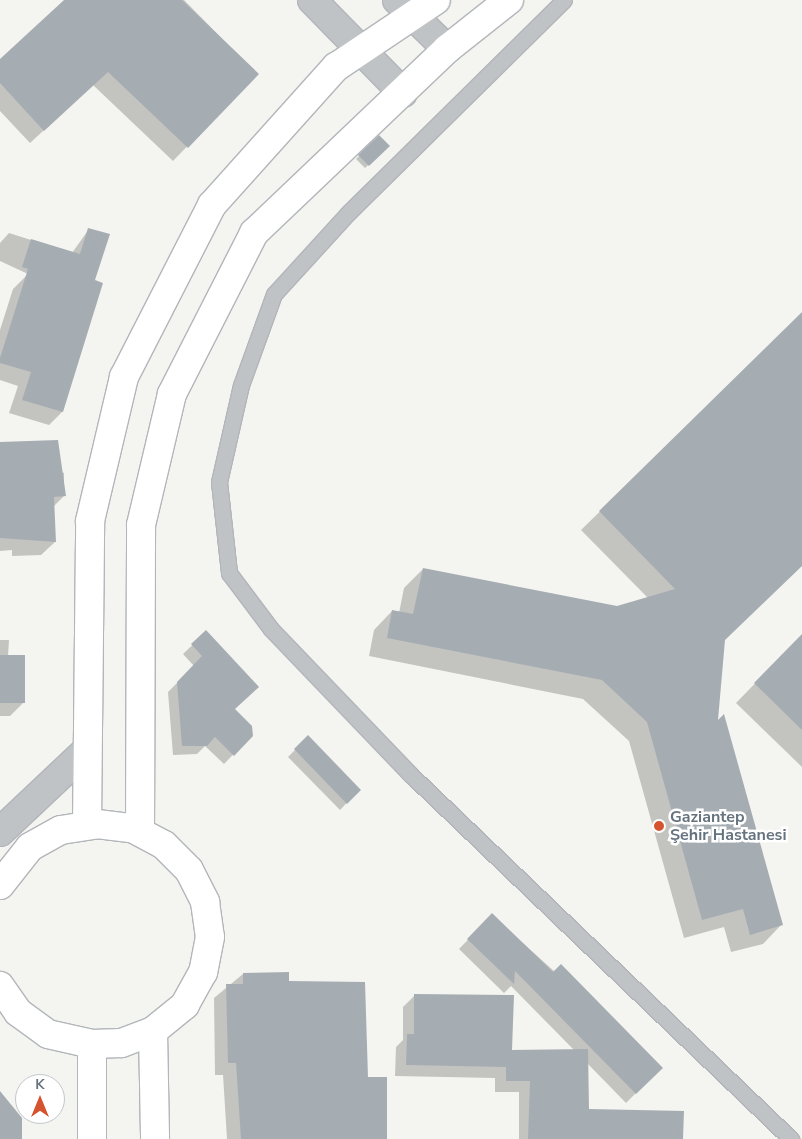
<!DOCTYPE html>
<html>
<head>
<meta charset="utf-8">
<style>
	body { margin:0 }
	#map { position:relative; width:802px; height:1139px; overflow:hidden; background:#f4f4f0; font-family:"Nunito Sans",sans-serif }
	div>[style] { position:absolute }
	.shadow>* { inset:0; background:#0003 }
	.building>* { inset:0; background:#a6adb2 }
	.roads { filter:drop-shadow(1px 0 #b2b6ba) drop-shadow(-1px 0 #b2b6ba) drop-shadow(0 1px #b2b6ba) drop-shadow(0 -1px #b2b6ba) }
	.lane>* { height:15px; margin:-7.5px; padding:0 7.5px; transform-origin:7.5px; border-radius:7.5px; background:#bfc3c6 }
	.street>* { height:28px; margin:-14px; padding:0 14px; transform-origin:14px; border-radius:14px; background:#bfc3c6 }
	.secondary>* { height:28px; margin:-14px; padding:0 14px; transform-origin:14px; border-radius:14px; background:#fff }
	.dots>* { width:14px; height:14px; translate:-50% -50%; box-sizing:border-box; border:2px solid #fff; border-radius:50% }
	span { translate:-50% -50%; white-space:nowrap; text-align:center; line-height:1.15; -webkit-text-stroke:5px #fff; paint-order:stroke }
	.poi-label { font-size:16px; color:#65737f; font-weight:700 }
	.left { translate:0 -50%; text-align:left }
	.north { position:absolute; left:15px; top:1074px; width:50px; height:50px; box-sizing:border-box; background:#fff; border:1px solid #c1c7cc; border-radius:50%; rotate:0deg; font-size:14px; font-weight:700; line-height:20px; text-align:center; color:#65737f }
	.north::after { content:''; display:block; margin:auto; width:18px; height:22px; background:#d5542f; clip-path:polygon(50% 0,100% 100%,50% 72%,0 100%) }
</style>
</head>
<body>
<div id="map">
	<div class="shadow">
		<i style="clip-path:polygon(66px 0,184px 0,257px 74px,173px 161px,93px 85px,30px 143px,0 111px,0 61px)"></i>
		<i style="clip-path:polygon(379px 137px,388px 146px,365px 168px,356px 159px)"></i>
		<i style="clip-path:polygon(89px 229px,94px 281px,62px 412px,49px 425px,9px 413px,18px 386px,0 380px,0 330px,13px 289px,28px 274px,0 261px,0 243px,9px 233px,72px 253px)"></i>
		<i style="clip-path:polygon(802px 314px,802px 565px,723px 640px,716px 723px,781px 925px,763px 944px,731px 952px,724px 927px,684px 938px,629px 741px,583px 699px,369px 656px,374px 630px,392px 611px,399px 613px,404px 588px,423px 569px,617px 607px,648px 598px,581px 530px)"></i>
		<i style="clip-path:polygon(0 443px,64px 473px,64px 496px,53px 507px,55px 542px,41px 555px,12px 556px,12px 550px,0 551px)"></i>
		<i style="clip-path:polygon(206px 632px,233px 709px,251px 736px,224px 764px,205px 746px,197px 754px,173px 755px,168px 692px,194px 666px,183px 654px)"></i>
		<i style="clip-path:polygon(802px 635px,802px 767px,736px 703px)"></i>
		<i style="clip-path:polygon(0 640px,9px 640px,8px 656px,24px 702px,10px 716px,0 716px)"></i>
		<i style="clip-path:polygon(308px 737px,359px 790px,340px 810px,288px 757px)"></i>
		<i style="clip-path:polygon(492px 915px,661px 1068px,626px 1103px,587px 1063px,588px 1110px,682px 1139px,519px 1139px,519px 1092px,495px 1092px,495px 1078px,395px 1076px,396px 1047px,403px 1040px,403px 1007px,415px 995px,511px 1051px,575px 1051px,511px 986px,504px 993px,459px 949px)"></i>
		<i style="clip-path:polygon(243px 974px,288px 982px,367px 1079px,385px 1078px,387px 1139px,227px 1139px,223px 1075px,215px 1075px,214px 998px)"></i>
	</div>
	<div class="building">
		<i style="clip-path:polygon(64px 0,182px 0,259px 74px,188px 148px,108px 72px,44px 131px,0 83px,0 59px)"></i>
		<i style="clip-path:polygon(379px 135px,390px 146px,369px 166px,358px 155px)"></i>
		<i style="clip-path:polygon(88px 228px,110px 234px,95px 280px,103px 283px,63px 412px,22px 400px,31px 372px,0 363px,0 358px,28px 269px,22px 267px,31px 239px,80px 254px)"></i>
		<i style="clip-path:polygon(802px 312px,802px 566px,725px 640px,718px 720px,724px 714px,783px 925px,750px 935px,743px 909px,702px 920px,647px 722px,602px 680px,387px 638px,392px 610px,413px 614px,423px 568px,617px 606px,675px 589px,599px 511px)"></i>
		<i style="clip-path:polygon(58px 440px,66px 496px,54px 497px,56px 542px,0 538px,0 442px)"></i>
		<i style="clip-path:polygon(206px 630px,259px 687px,235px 709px,252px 726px,253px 736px,234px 756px,215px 737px,207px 746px,182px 746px,177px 682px,202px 656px,191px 644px)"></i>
		<i style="clip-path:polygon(802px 634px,802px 730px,754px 683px)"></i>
		<i style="clip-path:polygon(0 655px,25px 655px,25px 703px,0 703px)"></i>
		<i style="clip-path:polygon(308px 735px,361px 790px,347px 804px,294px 749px)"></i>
		<i style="clip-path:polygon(492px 913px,553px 972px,561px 964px,663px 1068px,636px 1094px,515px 971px,514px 984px,467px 939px)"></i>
		<i style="clip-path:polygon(289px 972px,289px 981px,365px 982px,368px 1077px,387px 1077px,387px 1139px,241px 1139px,236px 1063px,228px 1063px,226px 984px,243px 984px,243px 973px)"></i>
		<i style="clip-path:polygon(414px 994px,514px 995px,512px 1050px,588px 1049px,589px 1109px,684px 1111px,683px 1139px,528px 1139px,530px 1081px,506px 1081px,506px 1067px,406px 1065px,407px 1034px,414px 1034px)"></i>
		<i style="clip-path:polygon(0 1091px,22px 1118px,22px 1139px,0 1139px)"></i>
	</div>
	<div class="roads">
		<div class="lane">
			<i style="left:564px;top:0;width:302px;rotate:135.4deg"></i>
			<i style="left:349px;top:212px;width:111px;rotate:132.4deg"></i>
			<i style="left:274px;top:294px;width:97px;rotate:109.9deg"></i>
			<i style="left:241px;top:385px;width:99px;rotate:102.8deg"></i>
			<i style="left:219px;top:482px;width:92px;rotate:83.7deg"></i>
			<i style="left:229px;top:573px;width:70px;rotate:53.1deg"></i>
			<i style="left:271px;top:629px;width:201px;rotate:46.2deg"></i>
			<i style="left:410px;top:774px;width:528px;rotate:43.77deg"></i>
		</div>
		<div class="street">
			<i style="left:312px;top:0;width:130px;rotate:45.6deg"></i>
			<i style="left:397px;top:0;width:70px;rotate:44.4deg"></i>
			<i style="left:0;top:832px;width:117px;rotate:-43.3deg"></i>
		</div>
		<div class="secondary">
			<i style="left:87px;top:825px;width:304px;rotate:-89.4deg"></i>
			<i style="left:90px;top:521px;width:148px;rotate:-76.7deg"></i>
			<i style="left:124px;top:377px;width:193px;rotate:-62.9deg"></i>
			<i style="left:212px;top:205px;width:186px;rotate:-48.1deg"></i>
			<i style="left:336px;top:67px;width:120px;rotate:-33.8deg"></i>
			<i style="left:140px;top:832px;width:307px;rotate:-89.8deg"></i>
			<i style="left:141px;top:525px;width:135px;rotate:-76.7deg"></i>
			<i style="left:172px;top:394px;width:181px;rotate:-63deg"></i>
			<i style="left:254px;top:233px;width:267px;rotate:-43.6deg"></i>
			<i style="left:447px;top:49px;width:79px;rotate:-38.3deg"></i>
			<i style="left:0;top:885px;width:48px;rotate:-51.7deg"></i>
			<i style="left:30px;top:847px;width:35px;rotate:-29deg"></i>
			<i style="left:61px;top:830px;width:36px;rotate:-9deg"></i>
			<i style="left:97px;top:824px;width:35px;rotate:7deg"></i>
			<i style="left:132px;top:828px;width:36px;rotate:28deg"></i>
			<i style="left:164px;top:845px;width:35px;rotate:45deg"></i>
			<i style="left:189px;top:870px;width:36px;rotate:63deg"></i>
			<i style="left:205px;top:902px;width:35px;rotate:82deg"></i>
			<i style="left:210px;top:937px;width:36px;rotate:101deg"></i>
			<i style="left:203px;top:972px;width:38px;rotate:119deg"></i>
			<i style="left:185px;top:1005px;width:41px;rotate:140.9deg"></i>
			<i style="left:153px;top:1031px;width:34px;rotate:159deg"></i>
			<i style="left:121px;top:1043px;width:29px;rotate:178deg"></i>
			<i style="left:92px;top:1044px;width:45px;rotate:-167.2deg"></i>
			<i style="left:48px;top:1034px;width:37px;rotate:-144deg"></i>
			<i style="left:18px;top:1012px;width:32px;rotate:-125deg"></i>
			<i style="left:153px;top:1031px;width:108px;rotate:88.9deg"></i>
			<i style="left:92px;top:1044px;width:95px;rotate:90deg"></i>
		</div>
	</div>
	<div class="dots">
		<i style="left:659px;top:826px;background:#d5542f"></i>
	</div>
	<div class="poi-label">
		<span class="left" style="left:670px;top:826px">Gaziantep<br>Şehir Hastanesi</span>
	</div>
	<div class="north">K</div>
</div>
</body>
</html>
